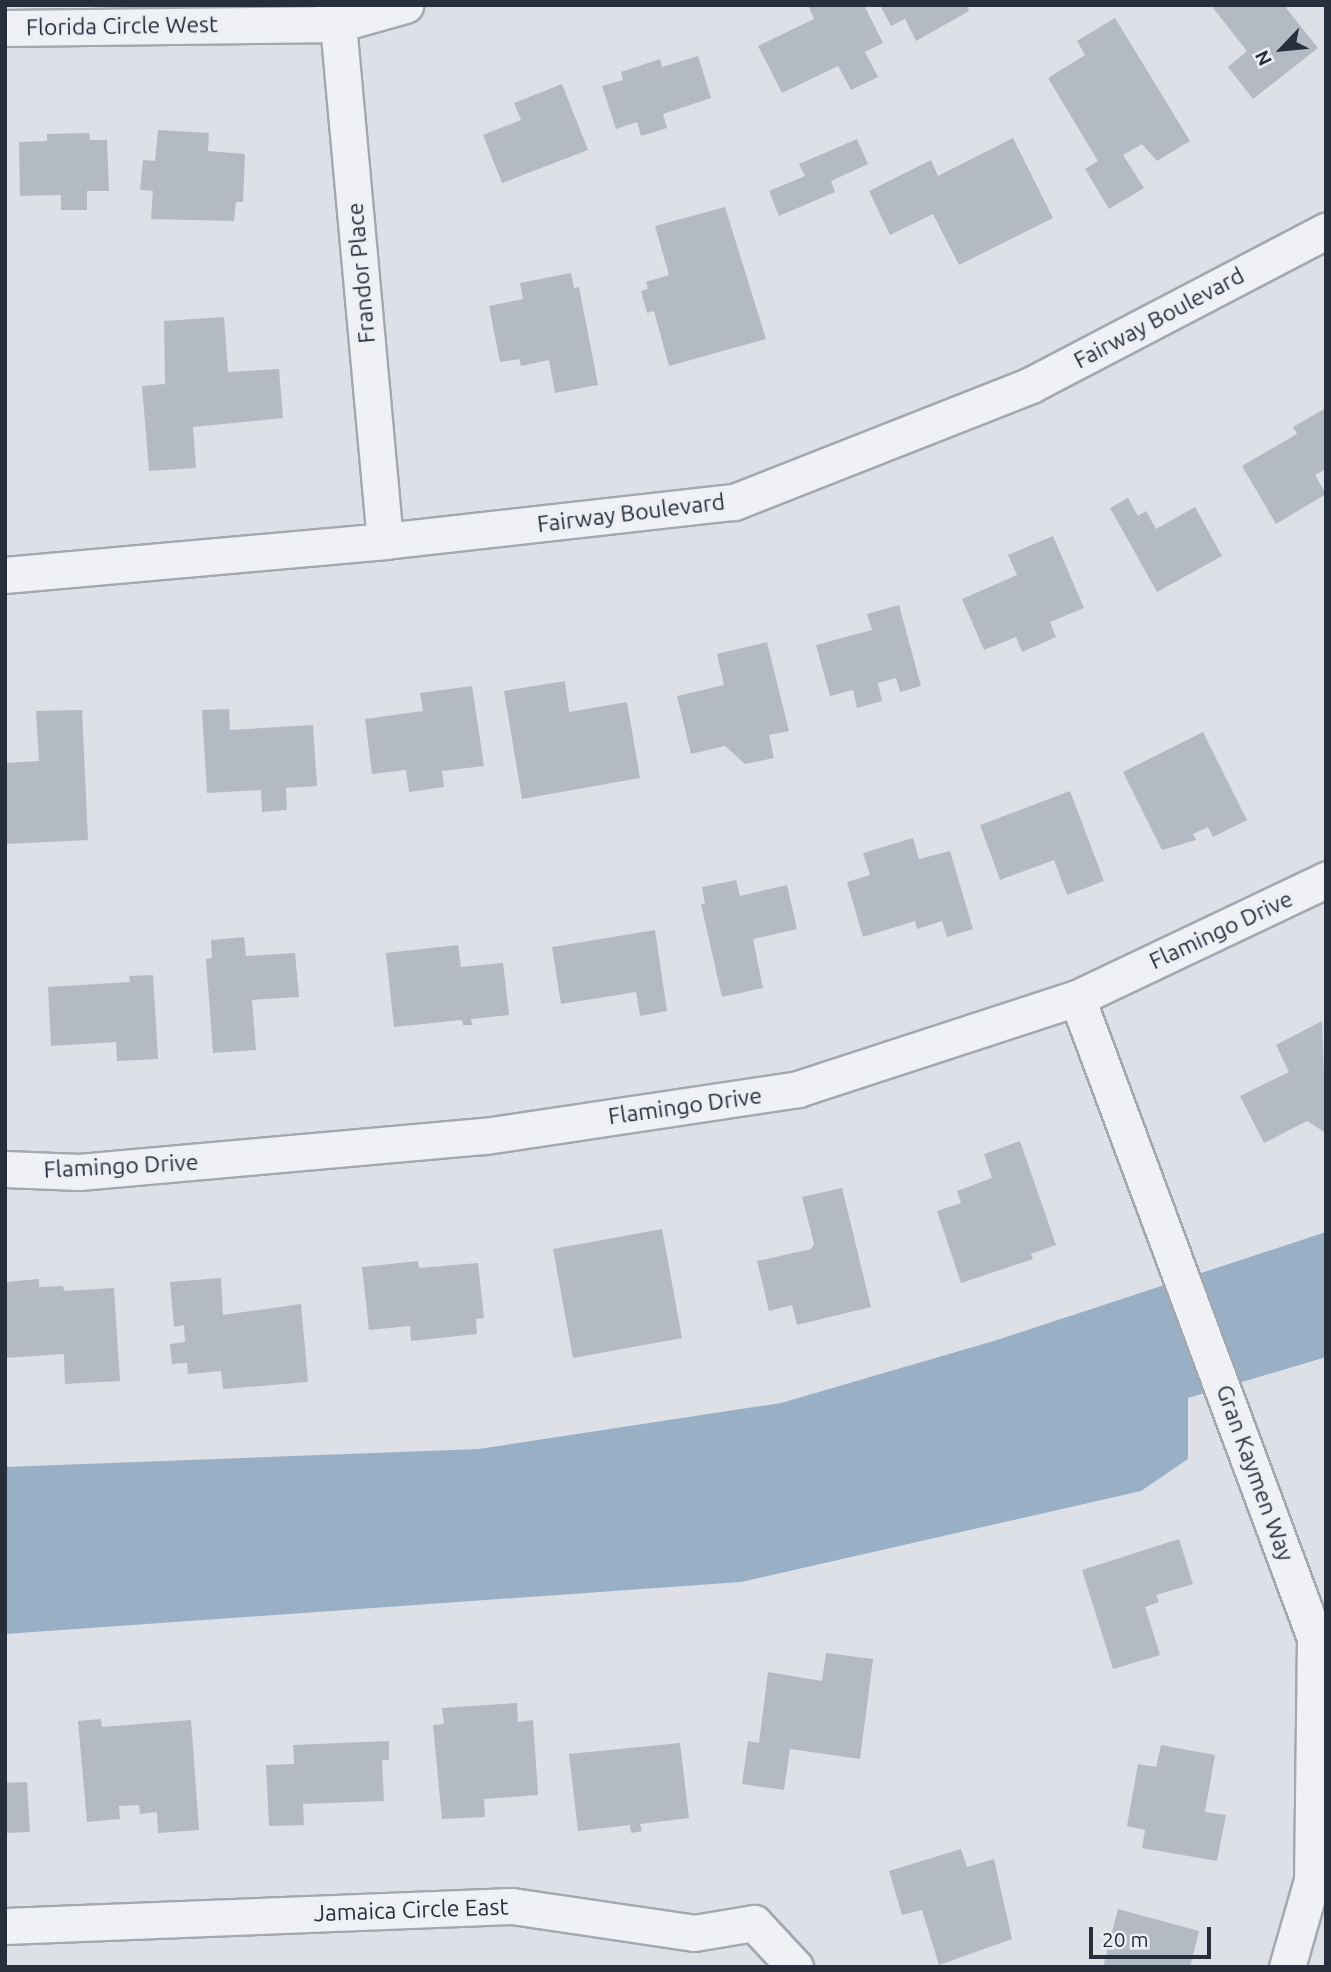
<!DOCTYPE html>
<html>
<head>
<meta charset="utf-8">
<style>
	body { margin:0 }
	#map { position:relative; width:1331px; height:1972px; overflow:hidden; background:#dde0e6; font-family:Ubuntu,sans-serif }
	div>[style] { position:absolute }
	.water>* { inset:0; background:#98afc6 }
	.building>* { inset:0; background:#b4bac3 }
	.roads { filter:drop-shadow(2px 0 #a3a7b0) drop-shadow(-2px 0 #a3a7b0) drop-shadow(0 2px #a3a7b0) drop-shadow(0 -2px #a3a7b0) }
	.minor>* { height:35px; margin:-17.5px; padding:0 17.5px; transform-origin:17.5px; border-radius:17.5px; background:#eff1f5 }
	span { translate:-50% -50%; white-space:nowrap; text-align:center; line-height:1.15; -webkit-text-stroke:6px #eceff4; paint-order:stroke }
	.street-label { font-size:23px; color:#272f3c }
	.frame { position:absolute; inset:0; border:7px solid #272f3c; pointer-events:none }
	.north { position:absolute; left:1247px; top:14px; width:70px; height:70px; -webkit-text-stroke:5px #eceff4; paint-order:stroke; rotate:244deg; font-size:19px; font-weight:700; line-height:28px; text-align:center; color:#272f3c }
	.north::after { content:''; display:block; margin:auto; width:24px; height:32px; background:#272f3c; clip-path:polygon(50% 0,100% 100%,50% 72%,0 100%) }
	.scale { position:absolute; left:1089px; top:1927px; width:122px; height:32px; box-sizing:border-box; border:4px solid #272f3c; border-top:0; padding-left:9px; font-size:21px; line-height:24px; white-space:nowrap; color:#272f3c; -webkit-text-stroke:5px #eceff4; paint-order:stroke }
</style>
</head>
<body>
<div id="map">
	<div class="water">
		<i style="clip-path:polygon(1326px 1232px,1326px 1357px,1188px 1398px,1188px 1459px,1141px 1491px,741px 1582px,5px 1634px,5px 1467px,479px 1449px,781px 1403px,997px 1340px)"></i>
	</div>
	<div class="building">
		<i style="clip-path:polygon(808px 5px,864px 5px,883px 43px,865px 52px,878px 77px,851px 90px,838px 66px,782px 93px,758px 46px,814px 19px)"></i>
		<i style="clip-path:polygon(880px 5px,967px 5px,969px 11px,916px 41px,905px 19px,891px 26px)"></i>
		<i style="clip-path:polygon(1216px 5px,1290px 5px,1286px 8px,1318px 48px,1253px 99px,1228px 67px,1247px 51px,1213px 8px)"></i>
		<i style="clip-path:polygon(1115px 18px,1190px 141px,1157px 161px,1142px 144px,1123px 155px,1144px 188px,1109px 209px,1085px 169px,1098px 161px,1048px 78px,1085px 55px,1077px 41px)"></i>
		<i style="clip-path:polygon(698px 56px,711px 98px,663px 114px,667px 128px,641px 136px,637px 122px,616px 129px,602px 86px,623px 80px,621px 72px,660px 59px,662px 67px)"></i>
		<i style="clip-path:polygon(562px 84px,588px 150px,502px 183px,483px 135px,521px 120px,514px 103px)"></i>
		<i style="clip-path:polygon(158px 130px,209px 133px,208px 151px,245px 154px,243px 202px,236px 202px,234px 221px,151px 219px,153px 191px,140px 190px,143px 160px,155px 161px)"></i>
		<i style="clip-path:polygon(89px 133px,90px 140px,107px 140px,109px 191px,87px 191px,87px 210px,61px 210px,61px 195px,20px 196px,19px 142px,47px 141px,47px 134px)"></i>
		<i style="clip-path:polygon(1013px 138px,1053px 218px,959px 265px,933px 214px,890px 235px,869px 191px,931px 160px,938px 176px)"></i>
		<i style="clip-path:polygon(857px 139px,868px 164px,831px 181px,835px 192px,779px 216px,769px 191px,805px 176px,799px 164px)"></i>
		<i style="clip-path:polygon(725px 207px,766px 339px,669px 366px,654px 311px,647px 313px,641px 291px,648px 289px,646px 282px,669px 275px,655px 226px)"></i>
		<i style="clip-path:polygon(571px 273px,574px 288px,579px 287px,598px 385px,555px 393px,549px 360px,521px 366px,519px 359px,500px 362px,489px 306px,523px 299px,520px 283px)"></i>
		<i style="clip-path:polygon(224px 317px,228px 372px,279px 369px,283px 418px,193px 427px,196px 468px,149px 471px,142px 386px,165px 384px,164px 321px)"></i>
		<i style="clip-path:polygon(1326px 408px,1326px 469px,1315px 475px,1326px 494px,1276px 524px,1242px 466px,1297px 434px,1293px 427px)"></i>
		<i style="clip-path:polygon(1128px 498px,1138px 516px,1146px 511px,1156px 529px,1195px 507px,1222px 556px,1157px 592px,1110px 508px)"></i>
		<i style="clip-path:polygon(1053px 536px,1084px 608px,1050px 622px,1056px 637px,1022px 652px,1016px 637px,984px 650px,962px 599px,1017px 575px,1008px 555px)"></i>
		<i style="clip-path:polygon(899px 605px,921px 686px,900px 692px,896px 678px,878px 683px,882px 701px,857px 708px,853px 690px,830px 696px,816px 645px,872px 630px,867px 614px)"></i>
		<i style="clip-path:polygon(767px 642px,789px 731px,769px 735px,774px 758px,745px 764px,725px 746px,691px 754px,677px 696px,724px 685px,717px 654px)"></i>
		<i style="clip-path:polygon(565px 681px,569px 712px,627px 702px,640px 778px,522px 799px,504px 691px)"></i>
		<i style="clip-path:polygon(472px 686px,484px 766px,442px 771px,444px 787px,409px 792px,406px 770px,372px 774px,365px 719px,423px 711px,420px 693px)"></i>
		<i style="clip-path:polygon(229px 709px,230px 730px,313px 725px,317px 786px,286px 788px,287px 810px,262px 812px,261px 790px,207px 793px,202px 710px)"></i>
		<i style="clip-path:polygon(82px 710px,88px 840px,5px 844px,5px 763px,39px 761px,36px 711px)"></i>
		<i style="clip-path:polygon(1203px 732px,1247px 820px,1213px 837px,1208px 827px,1193px 834px,1196px 840px,1162px 850px,1123px 772px)"></i>
		<i style="clip-path:polygon(1070px 791px,1104px 881px,1067px 895px,1054px 860px,1000px 880px,980px 825px)"></i>
		<i style="clip-path:polygon(913px 838px,919px 859px,950px 851px,973px 929px,947px 937px,942px 921px,917px 929px,915px 921px,863px 937px,847px 882px,870px 875px,863px 853px)"></i>
		<i style="clip-path:polygon(736px 880px,740px 896px,787px 885px,797px 929px,753px 939px,763px 988px,722px 997px,701px 904px,705px 904px,702px 887px)"></i>
		<i style="clip-path:polygon(655px 930px,667px 1011px,640px 1016px,636px 992px,561px 1004px,552px 947px)"></i>
		<i style="clip-path:polygon(244px 937px,246px 956px,295px 953px,299px 997px,252px 1000px,256px 1050px,213px 1053px,206px 959px,212px 958px,211px 940px)"></i>
		<i style="clip-path:polygon(458px 945px,461px 967px,503px 963px,509px 1015px,471px 1019px,472px 1025px,463px 1025px,462px 1020px,394px 1027px,386px 953px)"></i>
		<i style="clip-path:polygon(153px 975px,158px 1059px,117px 1061px,116px 1042px,51px 1046px,48px 987px,130px 982px,129px 976px)"></i>
		<i style="clip-path:polygon(1322px 1021px,1326px 1133px,1307px 1121px,1264px 1143px,1240px 1096px,1289px 1072px,1276px 1045px)"></i>
		<i style="clip-path:polygon(1020px 1141px,1056px 1245px,1031px 1254px,1033px 1259px,961px 1283px,937px 1211px,961px 1203px,957px 1191px,992px 1178px,984px 1154px)"></i>
		<i style="clip-path:polygon(842px 1188px,871px 1307px,797px 1325px,792px 1305px,769px 1311px,757px 1261px,811px 1249px,814px 1244px,802px 1197px)"></i>
		<i style="clip-path:polygon(662px 1229px,682px 1338px,573px 1358px,553px 1249px)"></i>
		<i style="clip-path:polygon(418px 1261px,419px 1268px,478px 1263px,484px 1318px,476px 1319px,477px 1334px,411px 1341px,410px 1326px,369px 1330px,362px 1267px)"></i>
		<i style="clip-path:polygon(221px 1278px,223px 1315px,301px 1304px,308px 1382px,223px 1389px,221px 1371px,188px 1374px,187px 1363px,172px 1364px,170px 1344px,185px 1342px,184px 1325px,174px 1327px,170px 1282px)"></i>
		<i style="clip-path:polygon(39px 1279px,39px 1287px,63px 1286px,64px 1291px,114px 1288px,120px 1381px,65px 1384px,64px 1354px,5px 1358px,5px 1282px)"></i>
		<i style="clip-path:polygon(1179px 1539px,1193px 1584px,1156px 1595px,1159px 1602px,1145px 1607px,1160px 1655px,1113px 1669px,1082px 1570px)"></i>
		<i style="clip-path:polygon(826px 1653px,873px 1659px,860px 1759px,790px 1749px,784px 1790px,742px 1784px,748px 1741px,759px 1743px,768px 1672px,822px 1681px)"></i>
		<i style="clip-path:polygon(517px 1703px,518px 1722px,533px 1720px,538px 1795px,484px 1799px,485px 1817px,442px 1819px,433px 1725px,444px 1724px,442px 1708px)"></i>
		<i style="clip-path:polygon(101px 1719px,102px 1727px,191px 1720px,199px 1830px,158px 1833px,157px 1812px,140px 1814px,139px 1805px,119px 1806px,120px 1819px,87px 1822px,78px 1721px)"></i>
		<i style="clip-path:polygon(389px 1741px,389px 1760px,382px 1760px,384px 1801px,303px 1804px,304px 1825px,269px 1826px,266px 1765px,294px 1764px,293px 1745px)"></i>
		<i style="clip-path:polygon(680px 1743px,689px 1818px,640px 1824px,642px 1831px,631px 1833px,630px 1825px,578px 1831px,569px 1754px)"></i>
		<i style="clip-path:polygon(1161px 1745px,1215px 1755px,1205px 1812px,1226px 1815px,1217px 1861px,1142px 1848px,1145px 1830px,1127px 1826px,1138px 1764px,1156px 1767px)"></i>
		<i style="clip-path:polygon(27px 1782px,30px 1832px,5px 1833px,5px 1783px)"></i>
		<i style="clip-path:polygon(961px 1849px,967px 1867px,994px 1859px,1012px 1939px,939px 1965px,922px 1910px,902px 1915px,889px 1871px)"></i>
		<i style="clip-path:polygon(1118px 1909px,1199px 1931px,1190px 1967px,1103px 1967px)"></i>
	</div>
	<div class="roads">
		<div class="minor">
			<i style="left:331px;top:5px;width:20px;rotate:70deg"></i>
			<i style="left:338px;top:24px;width:519px;rotate:84.81deg"></i>
			<i style="left:5px;top:28px;width:333px;rotate:-0.7deg"></i>
			<i style="left:338px;top:24px;width:70px;rotate:-15.8deg"></i>
			<i style="left:5px;top:575px;width:382px;rotate:-5.1deg"></i>
			<i style="left:385px;top:541px;width:351px;rotate:-6.4deg"></i>
			<i style="left:734px;top:502px;width:319px;rotate:-21.5deg"></i>
			<i style="left:1031px;top:385px;width:333px;rotate:-27.6deg"></i>
			<i style="left:1077px;top:998px;width:683px;rotate:69.6deg"></i>
			<i style="left:1315px;top:1638px;width:242px;rotate:90.7deg"></i>
			<i style="left:1312px;top:1880px;width:91px;rotate:106deg"></i>
			<i style="left:5px;top:1169px;width:74px;rotate:2.3deg"></i>
			<i style="left:79px;top:1172px;width:408px;rotate:-5.1deg"></i>
			<i style="left:485px;top:1136px;width:317px;rotate:-8.5deg"></i>
			<i style="left:798px;top:1089px;width:293px;rotate:-18.1deg"></i>
			<i style="left:1077px;top:998px;width:276px;rotate:-25.4deg"></i>
			<i style="left:5px;top:1926px;width:507px;rotate:-2.26deg"></i>
			<i style="left:512px;top:1906px;width:184px;rotate:8.4deg"></i>
			<i style="left:694px;top:1933px;width:61px;rotate:-9.5deg"></i>
			<i style="left:754px;top:1923px;width:60px;rotate:47deg"></i>
		</div>
	</div>
	<div class="street-label">
		<span style="left:122px;top:26px;rotate:-1deg">Florida Circle West</span>
		<span style="left:361px;top:273px;rotate:-95deg">Frandor Place</span>
		<span style="left:1159px;top:318px;rotate:-28deg">Fairway Boulevard</span>
		<span style="left:631px;top:513px;rotate:-7deg">Fairway Boulevard</span>
		<span style="left:1221px;top:930px;rotate:-25deg">Flamingo Drive</span>
		<span style="left:685px;top:1106px;rotate:-8deg">Flamingo Drive</span>
		<span style="left:121px;top:1166px;rotate:-3deg">Flamingo Drive</span>
		<span style="left:1255px;top:1473px;rotate:70deg">Gran Kaymen Way</span>
		<span style="left:411px;top:1910px;rotate:-2deg">Jamaica Circle East</span>
	</div>
	<div class="frame"></div>
	<div class="north">N</div>
	<div class="scale">20 m</div>
</div>
</body>
</html>
